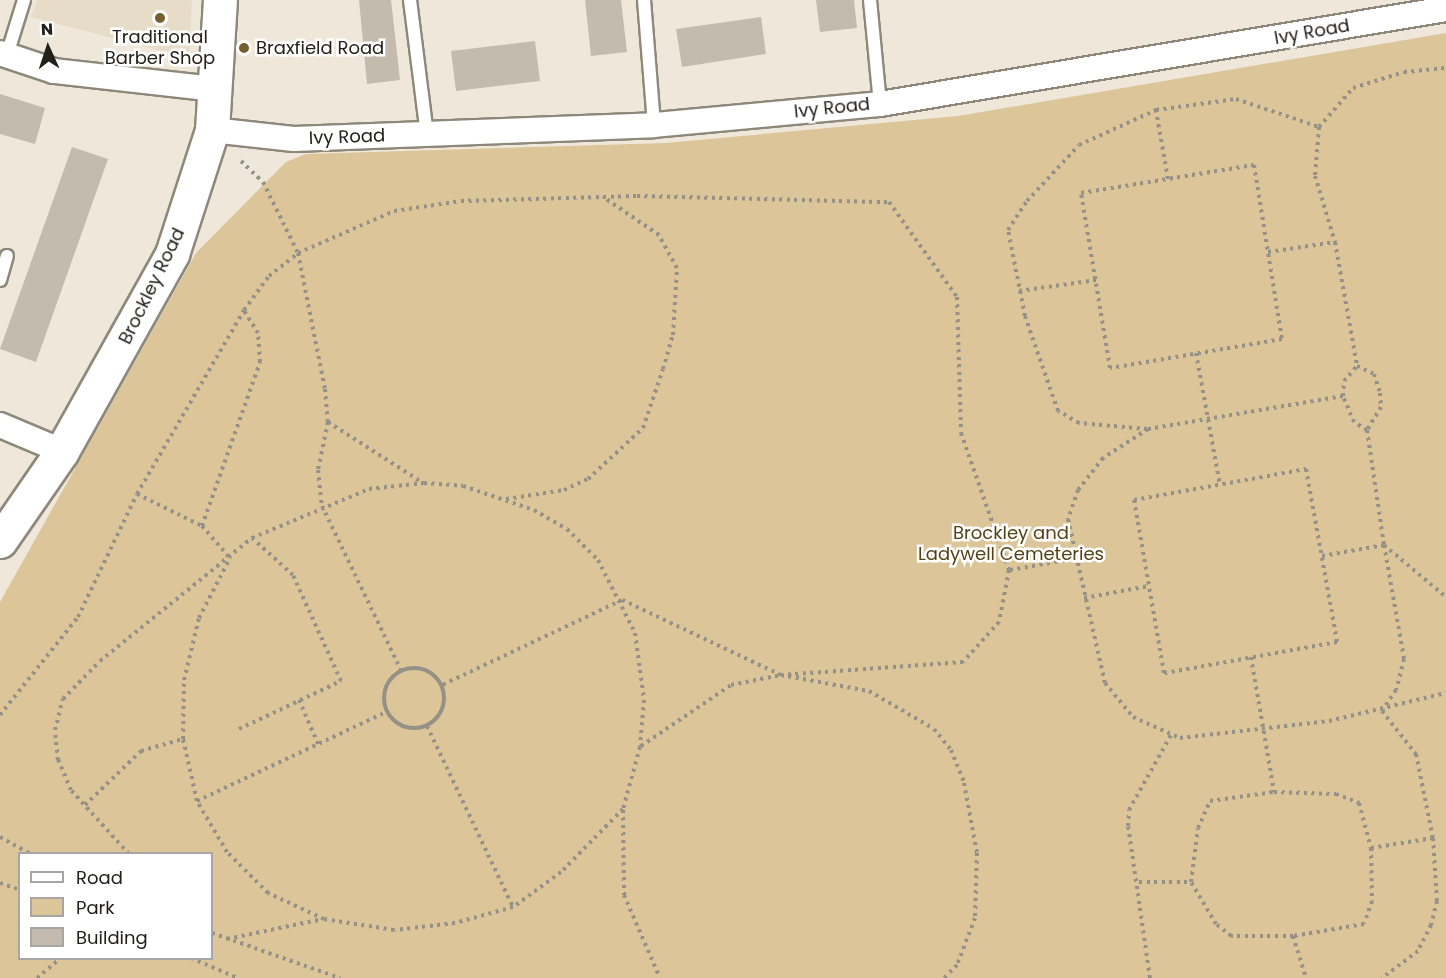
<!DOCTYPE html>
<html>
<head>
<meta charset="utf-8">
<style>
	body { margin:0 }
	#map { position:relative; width:1446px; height:978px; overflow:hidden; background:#efe8da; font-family:Poppins,sans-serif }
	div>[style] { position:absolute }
	.built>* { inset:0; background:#e6dcc7 }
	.green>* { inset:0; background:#dbc599 }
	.building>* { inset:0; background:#c3bcae }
	.path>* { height:4px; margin-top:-2px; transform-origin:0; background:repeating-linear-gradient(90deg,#959187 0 3px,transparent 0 7.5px) }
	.path>.ring { margin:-2px; padding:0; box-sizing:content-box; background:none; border:4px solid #959187; border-radius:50% }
	.roads { filter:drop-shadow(2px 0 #8e887b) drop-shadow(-2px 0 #8e887b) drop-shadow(0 2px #8e887b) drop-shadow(0 -2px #8e887b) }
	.service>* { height:12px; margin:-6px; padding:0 6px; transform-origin:6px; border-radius:6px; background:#fff }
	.minor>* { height:24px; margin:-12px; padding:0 12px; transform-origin:12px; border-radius:12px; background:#fff }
	.secondary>* { height:33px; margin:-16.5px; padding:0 16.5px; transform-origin:16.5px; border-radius:16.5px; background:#fff }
	.dots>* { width:16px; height:16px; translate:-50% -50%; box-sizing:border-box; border:3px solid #fff; border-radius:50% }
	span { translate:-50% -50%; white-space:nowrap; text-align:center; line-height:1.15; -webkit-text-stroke:5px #fff; paint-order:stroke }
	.street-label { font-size:18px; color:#22201b }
	.poi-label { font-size:18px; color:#22201b }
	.left { translate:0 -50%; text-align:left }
	.park-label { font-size:18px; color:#554116 }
	.legend { position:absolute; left:18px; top:852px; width:195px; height:108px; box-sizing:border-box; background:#fff; border:2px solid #a7a6a4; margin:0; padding:8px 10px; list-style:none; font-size:18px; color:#22201b }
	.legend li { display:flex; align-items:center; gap:12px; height:30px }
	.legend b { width:30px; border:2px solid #a7a6a4 }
	.north { position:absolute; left:18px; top:18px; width:60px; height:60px; -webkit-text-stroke:4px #fff; paint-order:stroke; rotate:357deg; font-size:16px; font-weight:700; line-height:24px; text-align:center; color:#22201b }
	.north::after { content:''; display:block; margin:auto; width:21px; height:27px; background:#22201b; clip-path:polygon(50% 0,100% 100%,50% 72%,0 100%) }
</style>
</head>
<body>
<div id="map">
	<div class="built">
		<i style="clip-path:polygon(37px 0,192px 0,189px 58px,31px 17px)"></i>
	</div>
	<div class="green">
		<i style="clip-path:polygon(evenodd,1446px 33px,1446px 978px,0 978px,0 602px,196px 253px,286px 162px,306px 154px,666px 143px,958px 116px,1446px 33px,20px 854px,212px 854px,212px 958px,20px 958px,20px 854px)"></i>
	</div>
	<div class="building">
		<i style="clip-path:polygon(359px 0,391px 0,400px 80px,367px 84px)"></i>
		<i style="clip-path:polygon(585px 0,621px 0,627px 52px,591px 56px)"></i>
		<i style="clip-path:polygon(816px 0,854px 0,857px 28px,820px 32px)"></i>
		<i style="clip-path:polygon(761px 17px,766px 54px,682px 67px,676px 29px)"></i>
		<i style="clip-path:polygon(535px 41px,540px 81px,456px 91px,451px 51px)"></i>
		<i style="clip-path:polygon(0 94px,45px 108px,35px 144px,0 134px)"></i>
		<i style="clip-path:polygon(72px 147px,108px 159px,36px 362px,0 349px)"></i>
	</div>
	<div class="path">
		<i style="left:1319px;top:127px;width:49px;rotate:94.7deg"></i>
		<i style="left:1315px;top:176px;width:69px;rotate:73.1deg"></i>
		<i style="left:1335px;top:242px;width:126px;rotate:79.9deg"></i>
		<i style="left:1357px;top:366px;width:19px;rotate:25deg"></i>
		<i style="left:1374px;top:374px;width:20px;rotate:72deg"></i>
		<i style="left:1380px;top:393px;width:14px;rotate:86deg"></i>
		<i style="left:1381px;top:407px;width:27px;rotate:121deg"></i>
		<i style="left:1367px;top:430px;width:15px;rotate:-148deg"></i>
		<i style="left:1354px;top:422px;width:28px;rotate:-113deg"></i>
		<i style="left:1343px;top:396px;width:15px;rotate:-86deg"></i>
		<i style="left:1344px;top:381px;width:20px;rotate:-49deg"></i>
		<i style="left:241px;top:161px;width:30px;rotate:44deg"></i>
		<i style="left:263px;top:182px;width:79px;rotate:63.8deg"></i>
		<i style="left:298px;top:253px;width:139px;rotate:78.8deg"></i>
		<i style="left:325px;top:389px;width:33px;rotate:85deg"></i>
		<i style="left:328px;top:422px;width:49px;rotate:101.8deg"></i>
		<i style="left:318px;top:470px;width:36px;rotate:84deg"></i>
		<i style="left:322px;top:506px;width:182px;rotate:64.3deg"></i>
		<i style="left:1254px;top:165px;width:176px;rotate:80.9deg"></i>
		<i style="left:1282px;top:339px;width:174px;rotate:170.4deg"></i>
		<i style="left:1110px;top:368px;width:177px;rotate:-99.4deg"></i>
		<i style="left:1081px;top:193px;width:175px;rotate:-9.2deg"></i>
		<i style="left:1168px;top:179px;width:70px;rotate:-99.9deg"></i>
		<i style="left:1156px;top:110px;width:81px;rotate:-7.8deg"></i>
		<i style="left:1236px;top:99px;width:88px;rotate:18.6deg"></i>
		<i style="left:1319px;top:127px;width:52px;rotate:-48.9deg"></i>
		<i style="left:1353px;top:88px;width:53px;rotate:-17.4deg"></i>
		<i style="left:1404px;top:72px;width:42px;rotate:-5.4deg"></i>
		<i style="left:1268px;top:252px;width:68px;rotate:-8.5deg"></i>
		<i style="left:1019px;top:291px;width:78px;rotate:-8.1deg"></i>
		<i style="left:1196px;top:353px;width:134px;rotate:79.7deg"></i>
		<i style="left:1343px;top:396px;width:198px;rotate:170.4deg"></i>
		<i style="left:1148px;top:429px;width:54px;rotate:147.2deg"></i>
		<i style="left:1103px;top:458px;width:41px;rotate:128deg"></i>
		<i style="left:1078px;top:490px;width:31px;rotate:109deg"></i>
		<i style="left:1068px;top:519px;width:168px;rotate:77.3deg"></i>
		<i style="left:1105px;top:683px;width:44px;rotate:50.5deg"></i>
		<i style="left:1133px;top:717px;width:51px;rotate:24.1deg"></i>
		<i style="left:1180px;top:738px;width:150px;rotate:-6.5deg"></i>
		<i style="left:1329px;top:721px;width:120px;rotate:-13.5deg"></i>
		<i style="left:328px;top:422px;width:113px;rotate:32.7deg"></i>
		<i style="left:1147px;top:429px;width:68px;rotate:-175deg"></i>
		<i style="left:1079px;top:423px;width:24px;rotate:-150deg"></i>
		<i style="left:1058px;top:411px;width:101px;rotate:-109.2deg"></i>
		<i style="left:1025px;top:316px;width:88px;rotate:-101.2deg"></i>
		<i style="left:1008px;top:230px;width:35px;rotate:-57deg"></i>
		<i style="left:1027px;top:201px;width:76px;rotate:-47.1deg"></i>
		<i style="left:1079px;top:145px;width:85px;rotate:-24.4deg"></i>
		<i style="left:1367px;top:430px;width:116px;rotate:81.6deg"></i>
		<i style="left:1384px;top:545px;width:81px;rotate:40deg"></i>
		<i style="left:1306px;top:469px;width:176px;rotate:79.8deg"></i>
		<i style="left:1337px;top:642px;width:176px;rotate:169.8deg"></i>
		<i style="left:1164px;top:673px;width:176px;rotate:-99.8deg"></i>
		<i style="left:1134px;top:500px;width:175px;rotate:-10.2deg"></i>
		<i style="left:137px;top:494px;width:72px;rotate:26.2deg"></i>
		<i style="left:202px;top:526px;width:43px;rotate:48.8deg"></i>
		<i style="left:506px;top:499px;width:59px;rotate:-8.8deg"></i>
		<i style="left:564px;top:490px;width:26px;rotate:-25deg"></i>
		<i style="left:588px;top:479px;width:75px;rotate:-42.8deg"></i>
		<i style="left:643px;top:428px;width:62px;rotate:-71.3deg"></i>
		<i style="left:663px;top:369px;width:35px;rotate:-74deg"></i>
		<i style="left:673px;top:335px;width:67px;rotate:-86.6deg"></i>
		<i style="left:677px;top:268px;width:38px;rotate:-119deg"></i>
		<i style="left:659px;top:235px;width:68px;rotate:-145.8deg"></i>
		<i style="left:202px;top:526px;width:174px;rotate:-70.5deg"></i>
		<i style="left:260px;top:362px;width:29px;rotate:-94deg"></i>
		<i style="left:258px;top:333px;width:26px;rotate:-122deg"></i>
		<i style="left:1322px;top:556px;width:63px;rotate:-10.1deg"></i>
		<i style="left:1384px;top:545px;width:116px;rotate:80deg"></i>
		<i style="left:1404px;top:659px;width:32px;rotate:104deg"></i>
		<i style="left:1396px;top:690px;width:25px;rotate:124deg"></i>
		<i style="left:1382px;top:711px;width:55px;rotate:51.7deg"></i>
		<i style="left:1416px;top:754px;width:86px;rotate:78.6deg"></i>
		<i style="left:1433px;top:838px;width:63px;rotate:86.4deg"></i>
		<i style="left:1437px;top:901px;width:25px;rotate:104deg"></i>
		<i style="left:1431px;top:925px;width:29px;rotate:117deg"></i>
		<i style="left:1418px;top:951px;width:45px;rotate:143.1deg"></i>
		<i style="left:1010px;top:570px;width:68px;rotate:-10.2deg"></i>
		<i style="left:1084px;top:598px;width:66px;rotate:-10.5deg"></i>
		<i style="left:1251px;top:657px;width:137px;rotate:80.3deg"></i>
		<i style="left:1274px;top:792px;width:62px;rotate:1.8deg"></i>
		<i style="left:1336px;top:794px;width:25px;rotate:21deg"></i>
		<i style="left:1359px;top:803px;width:47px;rotate:75.1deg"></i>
		<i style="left:1371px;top:848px;width:53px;rotate:88.9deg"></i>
		<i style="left:1372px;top:901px;width:24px;rotate:109deg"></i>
		<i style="left:1364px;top:924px;width:72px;rotate:170.4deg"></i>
		<i style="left:1293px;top:936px;width:62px;rotate:180deg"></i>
		<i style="left:1231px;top:936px;width:19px;rotate:-141deg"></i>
		<i style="left:1216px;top:924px;width:49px;rotate:-120.8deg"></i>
		<i style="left:1191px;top:882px;width:54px;rotate:-82.6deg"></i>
		<i style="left:1198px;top:828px;width:30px;rotate:-66deg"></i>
		<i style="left:1210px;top:801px;width:65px;rotate:-8deg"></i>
		<i class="ring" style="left:384px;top:668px;width:56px;height:56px"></i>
		<i style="left:299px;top:700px;width:48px;rotate:66.6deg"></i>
		<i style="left:0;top:715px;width:125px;rotate:-51.5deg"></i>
		<i style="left:78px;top:617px;width:136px;rotate:-64.4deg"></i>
		<i style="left:137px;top:494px;width:213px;rotate:-59.8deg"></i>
		<i style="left:244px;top:310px;width:42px;rotate:-53.7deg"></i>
		<i style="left:269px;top:276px;width:37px;rotate:-38deg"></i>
		<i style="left:298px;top:253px;width:105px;rotate:-23.6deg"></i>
		<i style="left:394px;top:211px;width:68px;rotate:-8.5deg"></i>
		<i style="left:461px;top:201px;width:176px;rotate:-1.6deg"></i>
		<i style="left:637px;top:196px;width:252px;rotate:1.4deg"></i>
		<i style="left:889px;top:202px;width:117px;rotate:54.4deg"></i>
		<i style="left:957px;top:297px;width:136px;rotate:88.3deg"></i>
		<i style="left:961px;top:433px;width:145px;rotate:70.7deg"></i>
		<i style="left:1009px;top:570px;width:53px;rotate:100.9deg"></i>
		<i style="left:999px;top:622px;width:54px;rotate:132deg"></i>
		<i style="left:963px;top:662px;width:182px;rotate:175.9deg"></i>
		<i style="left:781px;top:675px;width:176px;rotate:-154.7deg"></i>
		<i style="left:622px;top:600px;width:199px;rotate:154.7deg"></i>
		<i style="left:427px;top:726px;width:200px;rotate:64.6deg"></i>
		<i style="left:239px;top:729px;width:113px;rotate:-25.2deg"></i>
		<i style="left:341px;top:681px;width:116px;rotate:-114.4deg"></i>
		<i style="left:293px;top:575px;width:55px;rotate:-137.9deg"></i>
		<i style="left:641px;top:746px;width:109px;rotate:-34.1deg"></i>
		<i style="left:731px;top:685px;width:51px;rotate:-11.3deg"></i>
		<i style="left:781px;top:675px;width:89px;rotate:10.3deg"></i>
		<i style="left:869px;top:691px;width:75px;rotate:30.3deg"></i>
		<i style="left:934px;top:729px;width:27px;rotate:51deg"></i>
		<i style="left:951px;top:750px;width:35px;rotate:68deg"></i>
		<i style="left:964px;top:783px;width:71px;rotate:79.5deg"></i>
		<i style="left:977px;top:853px;width:65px;rotate:91.8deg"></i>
		<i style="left:975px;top:918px;width:50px;rotate:111deg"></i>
		<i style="left:957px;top:965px;width:18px;rotate:135deg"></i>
		<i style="left:197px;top:801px;width:209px;rotate:-25.2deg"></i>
		<i style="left:85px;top:805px;width:78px;rotate:-44deg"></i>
		<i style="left:141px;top:751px;width:44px;rotate:-15.9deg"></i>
		<i style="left:623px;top:810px;width:85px;rotate:89.3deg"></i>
		<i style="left:624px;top:895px;width:90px;rotate:66.6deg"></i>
		<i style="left:0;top:837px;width:35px;rotate:29deg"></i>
		<i style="left:1371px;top:848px;width:63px;rotate:-9.2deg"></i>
		<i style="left:129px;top:854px;width:86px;rotate:-132.2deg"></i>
		<i style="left:71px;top:790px;width:33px;rotate:-113deg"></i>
		<i style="left:58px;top:760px;width:30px;rotate:-96deg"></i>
		<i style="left:55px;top:730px;width:32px;rotate:-76deg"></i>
		<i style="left:63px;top:699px;width:53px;rotate:-45.8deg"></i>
		<i style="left:100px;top:661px;width:196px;rotate:-39deg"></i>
		<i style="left:252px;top:538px;width:127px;rotate:-22.7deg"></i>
		<i style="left:369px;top:489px;width:55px;rotate:-6.2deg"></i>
		<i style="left:424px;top:483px;width:39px;rotate:4deg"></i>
		<i style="left:463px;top:486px;width:75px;rotate:18.7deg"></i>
		<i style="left:534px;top:510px;width:38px;rotate:30deg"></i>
		<i style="left:567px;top:529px;width:44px;rotate:45deg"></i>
		<i style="left:598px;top:560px;width:82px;rotate:63.1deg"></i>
		<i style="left:635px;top:633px;width:68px;rotate:82.3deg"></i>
		<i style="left:644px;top:700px;width:47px;rotate:94.9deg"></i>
		<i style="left:640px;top:747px;width:64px;rotate:105.3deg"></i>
		<i style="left:623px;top:809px;width:88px;rotate:134.5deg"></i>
		<i style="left:561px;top:872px;width:59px;rotate:143.9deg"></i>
		<i style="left:513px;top:907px;width:60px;rotate:164.6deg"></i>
		<i style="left:455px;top:923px;width:61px;rotate:173.5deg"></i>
		<i style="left:394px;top:930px;width:71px;rotate:-171.1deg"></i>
		<i style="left:324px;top:919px;width:62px;rotate:-155.1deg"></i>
		<i style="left:268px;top:893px;width:58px;rotate:-135deg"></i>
		<i style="left:227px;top:852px;width:59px;rotate:-120.5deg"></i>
		<i style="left:197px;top:801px;width:64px;rotate:-102.7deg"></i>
		<i style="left:183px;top:739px;width:59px;rotate:-89deg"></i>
		<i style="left:184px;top:680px;width:64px;rotate:-76.4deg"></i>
		<i style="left:199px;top:618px;width:68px;rotate:-62.7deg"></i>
		<i style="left:1139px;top:882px;width:52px"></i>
		<i style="left:0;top:883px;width:21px;rotate:19deg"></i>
		<i style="left:212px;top:933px;width:136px;rotate:19.4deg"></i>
		<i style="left:1293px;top:936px;width:44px;rotate:72.8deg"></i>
		<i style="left:227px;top:939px;width:98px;rotate:-11.8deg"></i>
		<i style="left:191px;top:958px;width:51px;rotate:23.1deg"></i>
		<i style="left:37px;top:978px;width:31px;rotate:-40deg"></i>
		<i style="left:1150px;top:978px;width:154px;rotate:-98.2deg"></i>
		<i style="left:1128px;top:826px;width:16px;rotate:-86deg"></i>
		<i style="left:1129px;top:810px;width:86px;rotate:-60.8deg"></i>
	</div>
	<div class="roads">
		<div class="service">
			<i style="left:410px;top:0;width:135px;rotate:82.8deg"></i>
			<i style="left:644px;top:0;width:125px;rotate:85.4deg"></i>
			<i style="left:870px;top:0;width:104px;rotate:84.5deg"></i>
			<i style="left:7px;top:55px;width:58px;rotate:-72.8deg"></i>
			<i style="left:0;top:280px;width:25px;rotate:-74deg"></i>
		</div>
		<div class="minor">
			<i style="left:0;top:53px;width:57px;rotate:18.4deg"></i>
			<i style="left:54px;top:71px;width:162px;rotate:6.4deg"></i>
			<i style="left:212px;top:130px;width:82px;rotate:6.3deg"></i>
			<i style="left:294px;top:139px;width:360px;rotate:-2.2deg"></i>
			<i style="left:654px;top:125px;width:227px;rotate:-5.3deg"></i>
			<i style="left:880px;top:104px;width:574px;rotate:-9.53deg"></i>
			<i style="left:0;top:425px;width:67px;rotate:22.8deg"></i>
		</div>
		<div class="secondary">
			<i style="left:0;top:541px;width:109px;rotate:-55.4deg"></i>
			<i style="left:62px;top:451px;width:226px;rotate:-60.8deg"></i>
			<i style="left:172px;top:254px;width:130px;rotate:-72.1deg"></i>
			<i style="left:212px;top:130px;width:130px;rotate:-86.5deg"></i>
		</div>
	</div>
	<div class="dots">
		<i style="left:160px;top:18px;background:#765f2f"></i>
		<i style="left:244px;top:48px;background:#765f2f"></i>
	</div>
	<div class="street-label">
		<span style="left:1312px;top:32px;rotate:-10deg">Ivy Road</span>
		<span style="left:832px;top:108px;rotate:-6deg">Ivy Road</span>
		<span style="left:347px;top:137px;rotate:-2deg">Ivy Road</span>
		<span style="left:152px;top:286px;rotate:-64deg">Brockley Road</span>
	</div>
	<div class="poi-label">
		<span style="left:160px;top:48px">Traditional<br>Barber Shop</span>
		<span class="left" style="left:256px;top:48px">Braxfield Road</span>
	</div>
	<div class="park-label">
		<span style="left:1011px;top:544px">Brockley and<br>Ladywell Cemeteries</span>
	</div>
	<ul class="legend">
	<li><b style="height:8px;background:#fff"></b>Road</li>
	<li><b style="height:16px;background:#dbc599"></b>Park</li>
	<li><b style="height:16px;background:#c3bcae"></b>Building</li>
	</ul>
	<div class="north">N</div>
</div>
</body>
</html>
